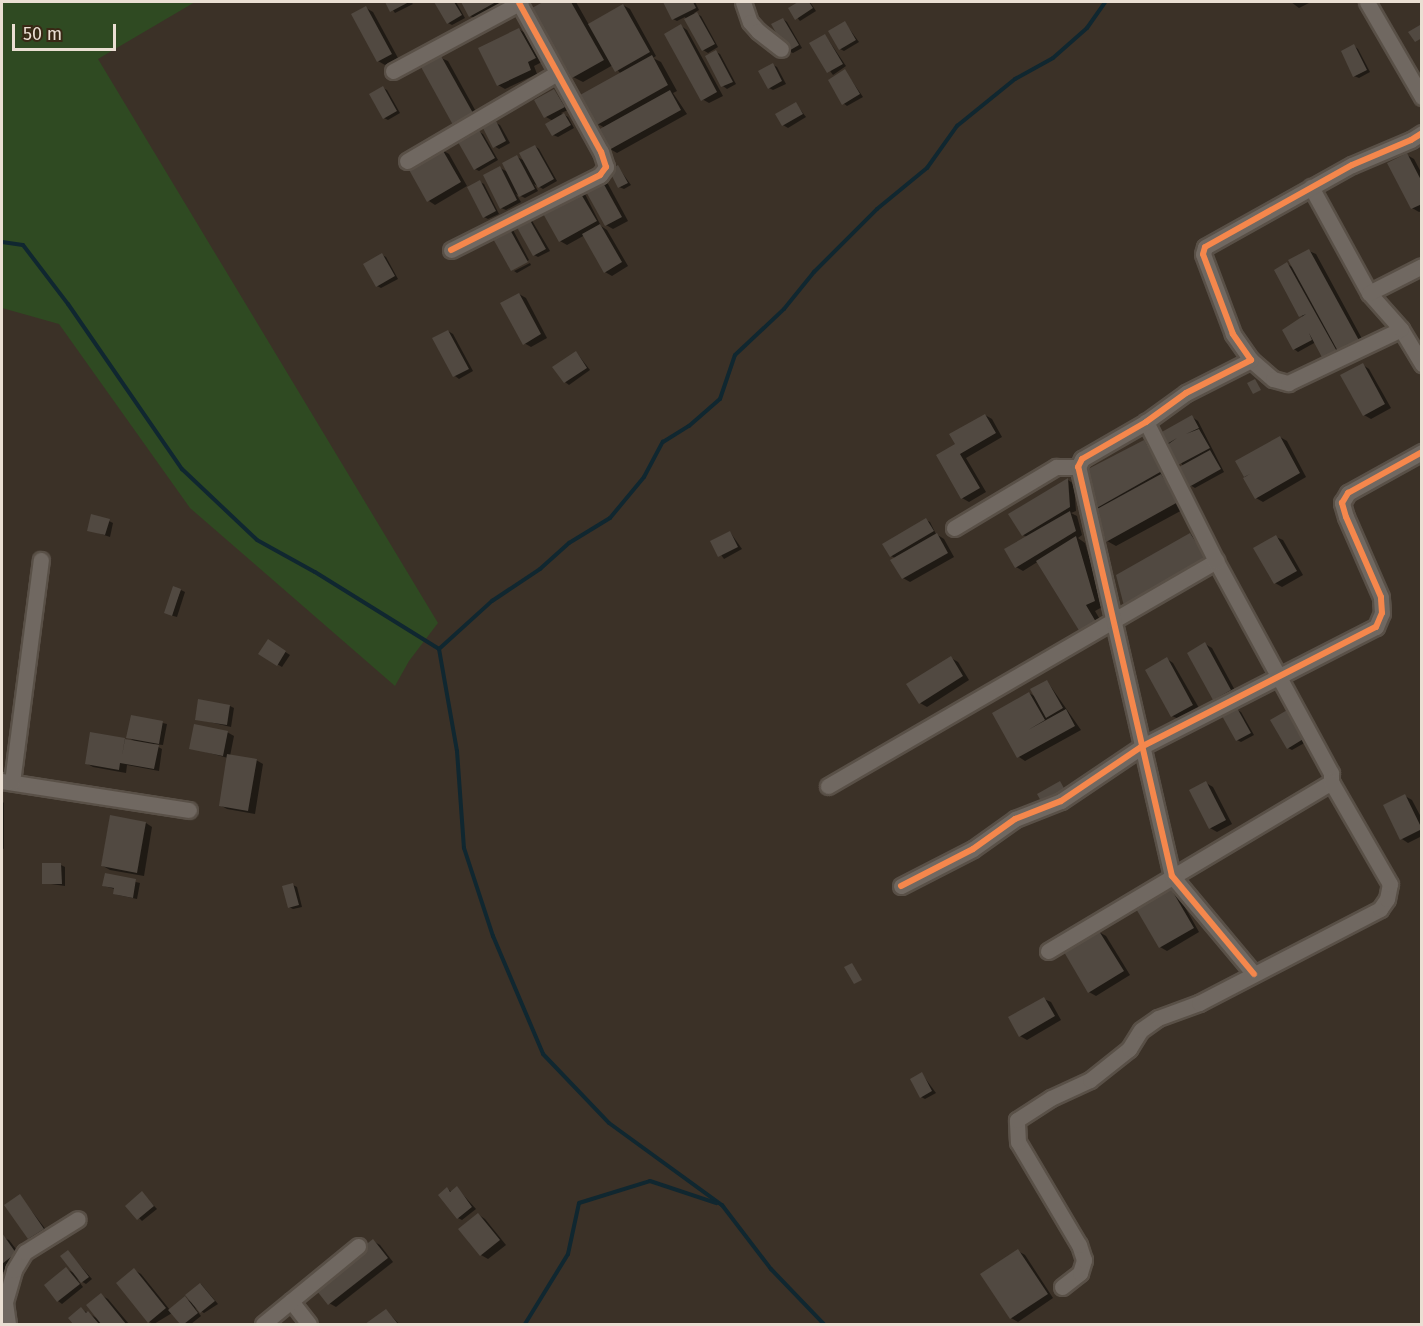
<!DOCTYPE html>
<html>
<head>
<meta charset="utf-8">
<style>
	body { margin:0 }
	#map { position:relative; width:1423px; height:1326px; overflow:hidden; background:#3b3127; font-family:"Fira Sans",sans-serif }
	div>[style] { position:absolute }
	.green>* { inset:0; background:#2f4a22 }
	.shadow>* { inset:0; background:#0007 }
	.stream>* { height:4px; margin:-2px; padding:0 2px; transform-origin:2px; border-radius:2px; background:#102730 }
	.building>* { inset:0; background:#514941 }
	.roads { filter:drop-shadow(2px 0 #595047) drop-shadow(-2px 0 #595047) drop-shadow(0 2px #595047) drop-shadow(0 -2px #595047) }
	.street>* { height:15px; margin:-7.5px; padding:0 7.5px; transform-origin:7.5px; border-radius:7.5px; background:#706861 }
	.cycleway>* { height:6px; margin:-3px; padding:0 3px; transform-origin:3px; border-radius:3px; background:#f5874c }
	span { translate:-50% -50%; white-space:nowrap; text-align:center; line-height:1.15; -webkit-text-stroke:6px #382815; paint-order:stroke }
	.frame { position:absolute; inset:0; border:3px solid #eadfd3; pointer-events:none }
	.scale { position:absolute; left:12px; top:24px; width:104px; height:27px; box-sizing:border-box; border:3px solid #eadfd3; border-top:0; padding-left:8px; font-size:18px; line-height:21px; white-space:nowrap; color:#eadfd3; -webkit-text-stroke:4px #382815; paint-order:stroke }
</style>
</head>
<body>
<div id="map">
	<div class="green">
		<i style="clip-path:polygon(2px 2px,195px 2px,98px 59px,438px 623px,409px 661px,395px 686px,190px 508px,59px 324px,2px 308px)"></i>
	</div>
	<div class="shadow">
		<i style="clip-path:polygon(387px 2px,411px 2px,413px 4px,395px 13px)"></i>
		<i style="clip-path:polygon(436px 2px,456px 2px,465px 18px,452px 25px,448px 23px)"></i>
		<i style="clip-path:polygon(462px 2px,509px 2px,477px 19px,470px 16px)"></i>
		<i style="clip-path:polygon(546px 2px,576px 2px,589px 25px,623px 5px,630px 9px,656px 56px,653px 58px,661px 62px,677px 91px,673px 93px,687px 114px,617px 153px,610px 149px,605px 128px,598px 124px,621px 74px,613px 65px,583px 82px,573px 77px,534px 8px)"></i>
		<i style="clip-path:polygon(664px 2px,695px 2px,699px 10px,694px 13px,701px 16px,718px 47px,708px 53px,703px 50px,685px 17px,677px 21px,673px 19px)"></i>
		<i style="clip-path:polygon(801px 2px,810px 2px,816px 11px,800px 21px,790px 9px)"></i>
		<i style="clip-path:polygon(1291px 2px,1311px 2px,1299px 8px)"></i>
		<i style="clip-path:polygon(366px 8px,373px 12px,398px 58px,385px 65px,378px 61px)"></i>
		<i style="clip-path:polygon(783px 19px,787px 22px,802px 48px,793px 53px,788px 51px)"></i>
		<i style="clip-path:polygon(845px 23px,859px 42px,844px 51px,840px 49px)"></i>
		<i style="clip-path:polygon(681px 26px,687px 30px,723px 96px,709px 103px,702px 99px)"></i>
		<i style="clip-path:polygon(519px 29px,525px 33px,542px 62px,534px 66px,537px 74px,505px 89px,498px 85px)"></i>
		<i style="clip-path:polygon(825px 35px,846px 66px,833px 75px,811px 44px)"></i>
		<i style="clip-path:polygon(1354px 46px,1358px 49px,1370px 72px,1359px 78px,1354px 76px)"></i>
		<i style="clip-path:polygon(716px 52px,720px 54px,736px 84px,727px 89px,723px 86px,707px 56px)"></i>
		<i style="clip-path:polygon(441px 58px,448px 61px,479px 117px,461px 127px,454px 123px)"></i>
		<i style="clip-path:polygon(773px 65px,777px 67px,786px 84px,773px 90px,769px 88px)"></i>
		<i style="clip-path:polygon(845px 71px,863px 97px,847px 106px,843px 103px)"></i>
		<i style="clip-path:polygon(383px 88px,387px 90px,400px 113px,388px 120px,384px 118px)"></i>
		<i style="clip-path:polygon(554px 90px,568px 110px,561px 113px,568px 117px,574px 128px,558px 137px,553px 135px,553px 121px,546px 117px,536px 100px)"></i>
		<i style="clip-path:polygon(796px 104px,806px 117px,788px 128px,783px 125px)"></i>
		<i style="clip-path:polygon(496px 123px,500px 125px,510px 143px,499px 149px,494px 146px)"></i>
		<i style="clip-path:polygon(479px 132px,483px 134px,498px 160px,479px 171px,475px 169px)"></i>
		<i style="clip-path:polygon(535px 146px,539px 149px,557px 181px,543px 189px,534px 184px,538px 191px,525px 198px,516px 194px,521px 202px,506px 210px,501px 208px,500px 168px,508px 172px,517px 157px,525px 161px)"></i>
		<i style="clip-path:polygon(442px 150px,449px 154px,467px 186px,435px 205px,429px 201px)"></i>
		<i style="clip-path:polygon(1407px 155px,1414px 159px,1422px 174px,1422px 211px,1419px 212px,1412px 208px)"></i>
		<i style="clip-path:polygon(618px 167px,631px 185px,624px 189px,619px 187px)"></i>
		<i style="clip-path:polygon(601px 180px,608px 184px,628px 221px,613px 229px,606px 225px)"></i>
		<i style="clip-path:polygon(480px 182px,484px 184px,499px 214px,488px 219px,484px 217px)"></i>
		<i style="clip-path:polygon(578px 190px,585px 194px,601px 226px,607px 230px,628px 266px,612px 276px,605px 272px,585px 235px,567px 245px,560px 241px)"></i>
		<i style="clip-path:polygon(527px 217px,531px 219px,550px 251px,538px 257px,534px 255px)"></i>
		<i style="clip-path:polygon(508px 227px,513px 230px,529px 260px,513px 269px)"></i>
		<i style="clip-path:polygon(1309px 251px,1316px 254px,1367px 348px,1348px 358px,1316px 342px,1298px 352px,1294px 349px,1304px 320px,1276px 271px,1287px 264px,1294px 268px)"></i>
		<i style="clip-path:polygon(382px 255px,386px 257px,398px 279px,381px 288px,377px 286px)"></i>
		<i style="clip-path:polygon(530px 263px,531px 265px,517px 273px,514px 271px)"></i>
		<i style="clip-path:polygon(519px 294px,526px 298px,547px 338px,531px 347px,524px 343px)"></i>
		<i style="clip-path:polygon(448px 331px,453px 334px,473px 371px,459px 379px,455px 376px,434px 339px)"></i>
		<i style="clip-path:polygon(576px 352px,590px 370px,569px 385px,565px 382px)"></i>
		<i style="clip-path:polygon(1363px 365px,1369px 369px,1391px 408px,1371px 419px,1364px 415px)"></i>
		<i style="clip-path:polygon(985px 415px,992px 419px,1002px 437px,966px 458px,986px 492px,969px 502px,962px 498px,957px 445px)"></i>
		<i style="clip-path:polygon(1192px 417px,1198px 421px,1224px 472px,1195px 488px,1190px 485px,1183px 466px,1162px 433px)"></i>
		<i style="clip-path:polygon(1280px 437px,1287px 441px,1306px 477px,1263px 502px,1256px 498px,1237px 462px)"></i>
		<i style="clip-path:polygon(1144px 442px,1154px 447px,1186px 508px,1116px 546px,1107px 541px,1099px 509px,1096px 508px)"></i>
		<i style="clip-path:polygon(1068px 480px,1074px 484px,1076px 511px,1071px 513px,1077px 516px,1082px 535px,1078px 538px,1085px 543px,1104px 606px,1095px 611px,1105px 628px,1090px 637px,1039px 561px,1023px 571px,1016px 567px,1027px 537px,1023px 535px)"></i>
		<i style="clip-path:polygon(926px 520px,930px 522px,936px 534px,944px 539px,954px 557px,910px 582px,903px 578px,895px 558px,891px 556px)"></i>
		<i style="clip-path:polygon(109px 521px,113px 523px,110px 537px,89px 530px)"></i>
		<i style="clip-path:polygon(730px 532px,742px 549px,724px 559px,712px 542px)"></i>
		<i style="clip-path:polygon(1190px 534px,1199px 540px,1215px 565px,1134px 610px)"></i>
		<i style="clip-path:polygon(1276px 537px,1283px 540px,1303px 575px,1282px 587px,1275px 583px)"></i>
		<i style="clip-path:polygon(181px 590px,185px 592px,177px 617px,170px 615px)"></i>
		<i style="clip-path:polygon(268px 641px,290px 655px,282px 667px,260px 654px)"></i>
		<i style="clip-path:polygon(1205px 644px,1212px 648px,1237px 694px,1221px 703px,1214px 699px)"></i>
		<i style="clip-path:polygon(951px 658px,958px 662px,969px 680px,927px 707px,920px 703px)"></i>
		<i style="clip-path:polygon(1167px 659px,1173px 663px,1199px 708px,1179px 719px,1172px 716px)"></i>
		<i style="clip-path:polygon(1047px 681px,1081px 730px,1025px 761px,1019px 757px,994px 713px,1029px 693px,1036px 697px)"></i>
		<i style="clip-path:polygon(230px 706px,234px 708px,231px 727px,197px 719px)"></i>
		<i style="clip-path:polygon(1237px 710px,1241px 712px,1254px 735px,1241px 742px,1237px 740px)"></i>
		<i style="clip-path:polygon(132px 716px,167px 724px,163px 745px,153px 744px,162px 749px,159px 771px,127px 765px,126px 773px,93px 767px,86px 763px,124px 739px,137px 743px,128px 737px)"></i>
		<i style="clip-path:polygon(1272px 721px,1308px 741px,1292px 750px,1288px 748px)"></i>
		<i style="clip-path:polygon(227px 732px,234px 736px,230px 756px,256px 760px,263px 764px,255px 814px,227px 809px,220px 805px,228px 758px,191px 748px)"></i>
		<i style="clip-path:polygon(1206px 783px,1213px 787px,1232px 824px,1217px 832px,1210px 828px)"></i>
		<i style="clip-path:polygon(1405px 796px,1412px 800px,1422px 819px,1422px 836px,1408px 843px,1402px 839px)"></i>
		<i style="clip-path:polygon(2px 801px,4px 803px,4px 849px,2px 848px)"></i>
		<i style="clip-path:polygon(146px 823px,152px 827px,144px 876px,110px 870px,103px 866px)"></i>
		<i style="clip-path:polygon(61px 865px,65px 867px,65px 886px,44px 883px)"></i>
		<i style="clip-path:polygon(106px 875px,140px 883px,137px 899px,118px 895px,114px 893px,115px 889px,104px 886px)"></i>
		<i style="clip-path:polygon(293px 885px,297px 887px,302px 907px,293px 909px,289px 907px)"></i>
		<i style="clip-path:polygon(1170px 889px,1177px 893px,1199px 932px,1167px 951px,1160px 947px)"></i>
		<i style="clip-path:polygon(1099px 932px,1106px 936px,1130px 975px,1096px 996px,1089px 992px)"></i>
		<i style="clip-path:polygon(1044px 999px,1051px 1002px,1061px 1020px,1027px 1040px,1020px 1036px)"></i>
		<i style="clip-path:polygon(922px 1074px,936px 1093px,925px 1099px,921px 1097px)"></i>
		<i style="clip-path:polygon(457px 1188px,476px 1209px,462px 1220px,458px 1218px,447px 1189px,452px 1192px)"></i>
		<i style="clip-path:polygon(142px 1193px,157px 1209px,142px 1221px,127px 1206px)"></i>
		<i style="clip-path:polygon(20px 1196px,47px 1231px,33px 1241px,29px 1238px)"></i>
		<i style="clip-path:polygon(479px 1215px,485px 1219px,506px 1245px,488px 1259px,481px 1255px)"></i>
		<i style="clip-path:polygon(2px 1237px,9px 1240px,22px 1257px,2px 1273px)"></i>
		<i style="clip-path:polygon(373px 1241px,380px 1245px,393px 1262px,336px 1307px,329px 1303px)"></i>
		<i style="clip-path:polygon(1018px 1251px,1025px 1255px,1053px 1298px,1018px 1322px,1011px 1318px)"></i>
		<i style="clip-path:polygon(68px 1252px,92px 1279px,86px 1284px,77px 1279px,83px 1287px,62px 1304px,58px 1301px,66px 1269px,76px 1274px)"></i>
		<i style="clip-path:polygon(134px 1270px,141px 1274px,170px 1310px,185px 1298px,193px 1303px,201px 1284px,218px 1304px,204px 1313px,195px 1308px,201px 1316px,191px 1324px,182px 1324px,172px 1313px,154px 1324px,149px 1322px)"></i>
		<i style="clip-path:polygon(101px 1295px,108px 1299px,129px 1324px,75px 1324px,70px 1318px,81px 1309px,98px 1319px)"></i>
		<i style="clip-path:polygon(386px 1310px,399px 1324px,368px 1324px)"></i>
	</div>
	<div class="stream">
		<i style="left:2px;top:242px;width:21px;rotate:8deg"></i>
		<i style="left:23px;top:245px;width:74px;rotate:52.7deg"></i>
		<i style="left:68px;top:304px;width:201px;rotate:55.4deg"></i>
		<i style="left:182px;top:469px;width:103px;rotate:43.4deg"></i>
		<i style="left:257px;top:540px;width:66px;rotate:28.9deg"></i>
		<i style="left:315px;top:572px;width:146px;rotate:31.8deg"></i>
		<i style="left:439px;top:649px;width:104px;rotate:80deg"></i>
		<i style="left:457px;top:751px;width:97px;rotate:85.9deg"></i>
		<i style="left:464px;top:848px;width:93px;rotate:71.8deg"></i>
		<i style="left:493px;top:936px;width:128px;rotate:67deg"></i>
		<i style="left:543px;top:1054px;width:95px;rotate:46.3deg"></i>
		<i style="left:609px;top:1123px;width:140px;rotate:36deg"></i>
		<i style="left:722px;top:1205px;width:81px;rotate:52.6deg"></i>
		<i style="left:771px;top:1269px;width:76px;rotate:46.1deg"></i>
		<i style="left:439px;top:649px;width:72px;rotate:-42.2deg"></i>
		<i style="left:492px;top:601px;width:58px;rotate:-33.7deg"></i>
		<i style="left:540px;top:569px;width:39px;rotate:-42deg"></i>
		<i style="left:569px;top:543px;width:48px;rotate:-31.4deg"></i>
		<i style="left:610px;top:518px;width:53px;rotate:-50.3deg"></i>
		<i style="left:644px;top:477px;width:40px;rotate:-62deg"></i>
		<i style="left:663px;top:442px;width:31px;rotate:-32deg"></i>
		<i style="left:689px;top:426px;width:41px;rotate:-41.1deg"></i>
		<i style="left:720px;top:399px;width:46px;rotate:-71.2deg"></i>
		<i style="left:735px;top:355px;width:67px;rotate:-43.2deg"></i>
		<i style="left:784px;top:309px;width:48px;rotate:-51deg"></i>
		<i style="left:814px;top:272px;width:89px;rotate:-45deg"></i>
		<i style="left:877px;top:209px;width:65px;rotate:-39.4deg"></i>
		<i style="left:927px;top:168px;width:52px;rotate:-54.5deg"></i>
		<i style="left:957px;top:126px;width:75px;rotate:-39deg"></i>
		<i style="left:1015px;top:79px;width:43px;rotate:-28.9deg"></i>
		<i style="left:1053px;top:58px;width:45px;rotate:-41.4deg"></i>
		<i style="left:1087px;top:28px;width:32px;rotate:-55deg"></i>
		<i style="left:525px;top:1324px;width:82px;rotate:-58.4deg"></i>
		<i style="left:568px;top:1254px;width:52px;rotate:-77.8deg"></i>
		<i style="left:579px;top:1203px;width:74px;rotate:-17.2deg"></i>
		<i style="left:650px;top:1181px;width:70px;rotate:18.4deg"></i>
	</div>
	<div class="building">
		<i style="clip-path:polygon(385px 2px,409px 2px,390px 12px)"></i>
		<i style="clip-path:polygon(434px 2px,454px 2px,462px 15px,447px 24px)"></i>
		<i style="clip-path:polygon(461px 2px,496px 2px,469px 17px)"></i>
		<i style="clip-path:polygon(543px 2px,571px 2px,604px 60px,572px 78px,532px 8px)"></i>
		<i style="clip-path:polygon(663px 2px,693px 2px,696px 8px,672px 20px)"></i>
		<i style="clip-path:polygon(798px 2px,809px 2px,813px 8px,795px 20px,788px 8px)"></i>
		<i style="clip-path:polygon(623px 4px,650px 52px,615px 72px,588px 24px)"></i>
		<i style="clip-path:polygon(366px 6px,392px 54px,377px 62px,351px 14px)"></i>
		<i style="clip-path:polygon(697px 12px,715px 44px,702px 51px,684px 19px)"></i>
		<i style="clip-path:polygon(783px 18px,799px 45px,787px 52px,771px 24px)"></i>
		<i style="clip-path:polygon(845px 21px,856px 40px,839px 50px,828px 31px)"></i>
		<i style="clip-path:polygon(681px 24px,717px 92px,701px 101px,664px 34px)"></i>
		<i style="clip-path:polygon(1420px 25px,1422px 38px,1415px 42px,1408px 32px)"></i>
		<i style="clip-path:polygon(519px 28px,536px 58px,528px 62px,531px 70px,497px 86px,478px 48px)"></i>
		<i style="clip-path:polygon(825px 34px,843px 64px,827px 73px,809px 43px)"></i>
		<i style="clip-path:polygon(1354px 44px,1367px 70px,1353px 77px,1341px 51px)"></i>
		<i style="clip-path:polygon(716px 50px,733px 82px,721px 87px,705px 56px)"></i>
		<i style="clip-path:polygon(652px 55px,668px 85px,597px 125px,580px 95px)"></i>
		<i style="clip-path:polygon(441px 56px,473px 113px,453px 125px,421px 67px)"></i>
		<i style="clip-path:polygon(773px 63px,782px 81px,768px 89px,758px 71px)"></i>
		<i style="clip-path:polygon(845px 69px,860px 94px,842px 105px,828px 80px)"></i>
		<i style="clip-path:polygon(383px 86px,397px 111px,383px 119px,369px 94px)"></i>
		<i style="clip-path:polygon(554px 89px,565px 107px,544px 118px,534px 100px)"></i>
		<i style="clip-path:polygon(670px 90px,681px 110px,609px 150px,598px 130px)"></i>
		<i style="clip-path:polygon(796px 102px,803px 114px,782px 126px,775px 114px)"></i>
		<i style="clip-path:polygon(564px 113px,571px 125px,552px 136px,545px 124px)"></i>
		<i style="clip-path:polygon(496px 121px,506px 141px,493px 148px,483px 128px)"></i>
		<i style="clip-path:polygon(479px 130px,495px 158px,474px 170px,458px 142px)"></i>
		<i style="clip-path:polygon(535px 145px,554px 179px,538px 188px,519px 153px)"></i>
		<i style="clip-path:polygon(442px 149px,461px 182px,427px 202px,408px 168px)"></i>
		<i style="clip-path:polygon(1407px 153px,1422px 182px,1422px 204px,1411px 209px,1387px 163px)"></i>
		<i style="clip-path:polygon(517px 155px,535px 189px,519px 197px,502px 163px)"></i>
		<i style="clip-path:polygon(618px 165px,628px 183px,618px 188px,609px 170px)"></i>
		<i style="clip-path:polygon(500px 166px,517px 200px,500px 209px,483px 175px)"></i>
		<i style="clip-path:polygon(601px 179px,622px 217px,605px 226px,584px 188px)"></i>
		<i style="clip-path:polygon(480px 180px,496px 211px,483px 218px,467px 187px)"></i>
		<i style="clip-path:polygon(578px 189px,597px 221px,559px 242px,541px 210px)"></i>
		<i style="clip-path:polygon(527px 215px,546px 249px,533px 256px,514px 222px)"></i>
		<i style="clip-path:polygon(600px 224px,622px 262px,604px 273px,582px 234px)"></i>
		<i style="clip-path:polygon(508px 226px,528px 262px,511px 271px,491px 235px)"></i>
		<i style="clip-path:polygon(1309px 249px,1361px 344px,1340px 355px,1288px 260px)"></i>
		<i style="clip-path:polygon(382px 253px,395px 276px,376px 287px,363px 264px)"></i>
		<i style="clip-path:polygon(1287px 262px,1339px 355px,1325px 363px,1309px 333px,1312px 340px,1293px 350px,1282px 330px,1306px 314px,1299px 317px,1274px 270px)"></i>
		<i style="clip-path:polygon(519px 293px,541px 334px,523px 345px,500px 303px)"></i>
		<i style="clip-path:polygon(448px 330px,469px 369px,453px 377px,432px 338px)"></i>
		<i style="clip-path:polygon(576px 351px,587px 368px,564px 383px,552px 367px)"></i>
		<i style="clip-path:polygon(1363px 363px,1385px 404px,1363px 416px,1340px 375px)"></i>
		<i style="clip-path:polygon(1255px 379px,1261px 390px,1253px 394px,1247px 383px)"></i>
		<i style="clip-path:polygon(985px 414px,996px 433px,960px 454px,980px 488px,961px 499px,936px 455px,955px 444px,949px 434px)"></i>
		<i style="clip-path:polygon(1192px 415px,1199px 428px,1186px 434px,1199px 429px,1210px 448px,1178px 465px,1167px 445px,1177px 438px,1167px 444px,1160px 433px)"></i>
		<i style="clip-path:polygon(1280px 436px,1300px 473px,1255px 499px,1243px 478px,1250px 474px,1244px 477px,1235px 461px)"></i>
		<i style="clip-path:polygon(1144px 440px,1162px 471px,1095px 509px,1084px 483px,1088px 469px)"></i>
		<i style="clip-path:polygon(1210px 450px,1221px 469px,1189px 487px,1179px 467px)"></i>
		<i style="clip-path:polygon(1161px 474px,1178px 502px,1106px 542px,1097px 509px)"></i>
		<i style="clip-path:polygon(1068px 478px,1070px 507px,1022px 536px,1008px 514px)"></i>
		<i style="clip-path:polygon(1070px 511px,1076px 531px,1015px 568px,1004px 549px)"></i>
		<i style="clip-path:polygon(91px 514px,110px 519px,105px 535px,87px 531px)"></i>
		<i style="clip-path:polygon(926px 518px,934px 531px,890px 557px,882px 544px)"></i>
		<i style="clip-path:polygon(730px 531px,738px 547px,718px 557px,710px 541px)"></i>
		<i style="clip-path:polygon(937px 533px,948px 553px,902px 579px,890px 560px)"></i>
		<i style="clip-path:polygon(1190px 533px,1207px 559px,1124px 606px,1116px 575px)"></i>
		<i style="clip-path:polygon(1276px 535px,1297px 571px,1274px 584px,1253px 548px)"></i>
		<i style="clip-path:polygon(1076px 536px,1095px 601px,1086px 605px,1096px 622px,1080px 632px,1036px 561px)"></i>
		<i style="clip-path:polygon(173px 586px,181px 589px,172px 616px,164px 613px)"></i>
		<i style="clip-path:polygon(268px 639px,286px 651px,277px 666px,258px 654px)"></i>
		<i style="clip-path:polygon(1205px 642px,1231px 690px,1213px 700px,1187px 653px)"></i>
		<i style="clip-path:polygon(951px 656px,963px 676px,919px 704px,906px 684px)"></i>
		<i style="clip-path:polygon(1167px 657px,1193px 705px,1171px 717px,1145px 670px)"></i>
		<i style="clip-path:polygon(1047px 680px,1063px 708px,1046px 718px,1030px 689px)"></i>
		<i style="clip-path:polygon(1029px 692px,1045px 720px,1028px 730px,1066px 709px,1075px 726px,1017px 758px,992px 713px)"></i>
		<i style="clip-path:polygon(198px 699px,230px 705px,227px 725px,195px 720px)"></i>
		<i style="clip-path:polygon(1237px 708px,1251px 733px,1236px 741px,1222px 716px)"></i>
		<i style="clip-path:polygon(1289px 709px,1305px 738px,1287px 749px,1270px 720px)"></i>
		<i style="clip-path:polygon(131px 715px,163px 721px,159px 744px,126px 738px)"></i>
		<i style="clip-path:polygon(194px 724px,228px 731px,223px 756px,189px 749px)"></i>
		<i style="clip-path:polygon(90px 732px,125px 738px,122px 756px,125px 739px,159px 745px,154px 769px,120px 763px,119px 770px,85px 764px)"></i>
		<i style="clip-path:polygon(227px 754px,257px 759px,248px 811px,219px 806px)"></i>
		<i style="clip-path:polygon(1060px 781px,1065px 790px,1042px 803px,1037px 794px)"></i>
		<i style="clip-path:polygon(1206px 781px,1226px 820px,1209px 829px,1189px 790px)"></i>
		<i style="clip-path:polygon(1405px 794px,1422px 829px,1400px 840px,1383px 805px)"></i>
		<i style="clip-path:polygon(110px 815px,146px 822px,137px 873px,101px 866px)"></i>
		<i style="clip-path:polygon(42px 863px,61px 863px,62px 884px,42px 884px)"></i>
		<i style="clip-path:polygon(105px 873px,136px 879px,133px 898px,113px 894px,114px 888px,102px 886px)"></i>
		<i style="clip-path:polygon(293px 883px,299px 905px,288px 908px,282px 886px)"></i>
		<i style="clip-path:polygon(1170px 887px,1194px 928px,1159px 948px,1135px 907px)"></i>
		<i style="clip-path:polygon(1099px 931px,1124px 971px,1088px 993px,1064px 952px)"></i>
		<i style="clip-path:polygon(852px 963px,862px 980px,854px 984px,844px 967px)"></i>
		<i style="clip-path:polygon(1044px 997px,1055px 1016px,1019px 1037px,1008px 1017px)"></i>
		<i style="clip-path:polygon(922px 1072px,932px 1091px,920px 1098px,910px 1079px)"></i>
		<i style="clip-path:polygon(457px 1186px,472px 1207px,457px 1219px,438px 1195px,447px 1187px,450px 1192px)"></i>
		<i style="clip-path:polygon(142px 1191px,154px 1206px,137px 1220px,125px 1206px)"></i>
		<i style="clip-path:polygon(20px 1194px,44px 1229px,28px 1239px,4px 1205px)"></i>
		<i style="clip-path:polygon(478px 1213px,500px 1240px,480px 1256px,458px 1229px)"></i>
		<i style="clip-path:polygon(2px 1233px,16px 1253px,2px 1264px)"></i>
		<i style="clip-path:polygon(373px 1239px,388px 1258px,328px 1305px,313px 1286px)"></i>
		<i style="clip-path:polygon(1018px 1249px,1048px 1294px,1010px 1319px,980px 1274px)"></i>
		<i style="clip-path:polygon(68px 1250px,89px 1277px,81px 1283px,60px 1256px)"></i>
		<i style="clip-path:polygon(66px 1267px,80px 1284px,57px 1302px,44px 1285px)"></i>
		<i style="clip-path:polygon(134px 1268px,166px 1308px,148px 1323px,116px 1283px)"></i>
		<i style="clip-path:polygon(200px 1283px,215px 1301px,200px 1313px,185px 1295px)"></i>
		<i style="clip-path:polygon(101px 1293px,126px 1324px,101px 1324px,86px 1305px)"></i>
		<i style="clip-path:polygon(185px 1296px,198px 1313px,184px 1324px,180px 1324px,168px 1310px)"></i>
		<i style="clip-path:polygon(81px 1307px,86px 1313px,88px 1311px,99px 1324px,73px 1324px,68px 1318px)"></i>
		<i style="clip-path:polygon(386px 1309px,398px 1324px,365px 1324px)"></i>
	</div>
	<div class="roads">
		<div class="street">
			<i style="left:743px;top:2px;width:21px;rotate:71deg"></i>
			<i style="left:750px;top:22px;width:12px;rotate:48deg"></i>
			<i style="left:758px;top:31px;width:29px;rotate:38deg"></i>
			<i style="left:1367px;top:2px;width:110px;rotate:59.9deg"></i>
			<i style="left:393px;top:71px;width:145px;rotate:-28.3deg"></i>
			<i style="left:407px;top:161px;width:174px;rotate:-30.4deg"></i>
			<i style="left:1311px;top:187px;width:121px;rotate:61.3deg"></i>
			<i style="left:451px;top:250px;width:167px;rotate:-26.7deg"></i>
			<i style="left:600px;top:175px;width:10px;rotate:-53deg"></i>
			<i style="left:606px;top:167px;width:16px;rotate:-108deg"></i>
			<i style="left:601px;top:152px;width:170px;rotate:-118.8deg"></i>
			<i style="left:1401px;top:329px;width:41px;rotate:59deg"></i>
			<i style="left:1251px;top:360px;width:29px;rotate:41deg"></i>
			<i style="left:1273px;top:379px;width:16px;rotate:15deg"></i>
			<i style="left:1288px;top:383px;width:125px;rotate:-25.5deg"></i>
			<i style="left:1401px;top:329px;width:48px;rotate:-131.6deg"></i>
			<i style="left:1369px;top:293px;width:59px;rotate:-27deg"></i>
			<i style="left:954px;top:528px;width:119px;rotate:-30.9deg"></i>
			<i style="left:1056px;top:467px;width:22px"></i>
			<i style="left:2px;top:781px;width:189px;rotate:8.8deg"></i>
			<i style="left:12px;top:782px;width:224px;rotate:-82.6deg"></i>
			<i style="left:828px;top:786px;width:449px;rotate:-30.1deg"></i>
			<i style="left:901px;top:886px;width:81px;rotate:-27.2deg"></i>
			<i style="left:973px;top:849px;width:52px;rotate:-35.5deg"></i>
			<i style="left:1015px;top:819px;width:49px;rotate:-21.4deg"></i>
			<i style="left:1061px;top:801px;width:97px;rotate:-34deg"></i>
			<i style="left:1141px;top:747px;width:264px;rotate:-27.1deg"></i>
			<i style="left:1376px;top:627px;width:15px;rotate:-67deg"></i>
			<i style="left:1382px;top:613px;width:16px;rotate:-94deg"></i>
			<i style="left:1381px;top:597px;width:87px;rotate:-113.6deg"></i>
			<i style="left:1346px;top:517px;width:15px;rotate:-106deg"></i>
			<i style="left:1342px;top:503px;width:12px;rotate:-59deg"></i>
			<i style="left:1348px;top:493px;width:85px;rotate:-29deg"></i>
			<i style="left:1048px;top:951px;width:330px;rotate:-30.8deg"></i>
			<i style="left:1331px;top:782px;width:9px;rotate:-90deg"></i>
			<i style="left:1331px;top:773px;width:241px;rotate:-118.5deg"></i>
			<i style="left:1216px;top:561px;width:156px;rotate:-116.7deg"></i>
			<i style="left:1254px;top:974px;width:128px;rotate:-129.9deg"></i>
			<i style="left:1172px;top:876px;width:420px;rotate:-102.9deg"></i>
			<i style="left:1078px;top:467px;width:9px;rotate:-63deg"></i>
			<i style="left:1082px;top:459px;width:74px;rotate:-30deg"></i>
			<i style="left:1146px;top:422px;width:49px;rotate:-35.9deg"></i>
			<i style="left:1186px;top:393px;width:73px;rotate:-26.9deg"></i>
			<i style="left:1251px;top:360px;width:32px;rotate:-125deg"></i>
			<i style="left:1233px;top:334px;width:85px;rotate:-110.6deg"></i>
			<i style="left:1203px;top:254px;width:7px;rotate:-74deg"></i>
			<i style="left:1205px;top:247px;width:168px;rotate:-29.2deg"></i>
			<i style="left:1352px;top:165px;width:64px;rotate:-23deg"></i>
			<i style="left:1411px;top:140px;width:13px;rotate:-32deg"></i>
			<i style="left:1062px;top:1287px;width:23px;rotate:-38deg"></i>
			<i style="left:1080px;top:1273px;width:14px;rotate:-73deg"></i>
			<i style="left:1084px;top:1260px;width:16px;rotate:-108deg"></i>
			<i style="left:1079px;top:1245px;width:120px;rotate:-120.6deg"></i>
			<i style="left:1018px;top:1142px;width:22px;rotate:-93deg"></i>
			<i style="left:1017px;top:1120px;width:40px;rotate:-32.9deg"></i>
			<i style="left:1051px;top:1098px;width:43px;rotate:-24.8deg"></i>
			<i style="left:1090px;top:1080px;width:50px;rotate:-38.5deg"></i>
			<i style="left:1129px;top:1049px;width:22px;rotate:-58deg"></i>
			<i style="left:1141px;top:1030px;width:21px;rotate:-35deg"></i>
			<i style="left:1158px;top:1018px;width:44px;rotate:-20.1deg"></i>
			<i style="left:1199px;top:1003px;width:204px;rotate:-27.4deg"></i>
			<i style="left:1380px;top:909px;width:12px;rotate:-55deg"></i>
			<i style="left:1387px;top:899px;width:15px;rotate:-79deg"></i>
			<i style="left:1390px;top:884px;width:118px;rotate:-120deg"></i>
			<i style="left:291px;top:1301px;width:29px;rotate:52deg"></i>
			<i style="left:8px;top:1324px;width:22px;rotate:-98deg"></i>
			<i style="left:5px;top:1302px;width:33px;rotate:-74deg"></i>
			<i style="left:14px;top:1270px;width:21px;rotate:-59deg"></i>
			<i style="left:25px;top:1252px;width:62px;rotate:-31.9deg"></i>
			<i style="left:263px;top:1324px;width:123px;rotate:-39.4deg"></i>
		</div>
	</div>
	<div class="cycleway">
		<i style="left:451px;top:250px;width:167px;rotate:-26.7deg"></i>
		<i style="left:600px;top:175px;width:10px;rotate:-53deg"></i>
		<i style="left:606px;top:167px;width:16px;rotate:-108deg"></i>
		<i style="left:601px;top:152px;width:170px;rotate:-118.8deg"></i>
		<i style="left:901px;top:886px;width:81px;rotate:-27.2deg"></i>
		<i style="left:973px;top:849px;width:52px;rotate:-35.5deg"></i>
		<i style="left:1015px;top:819px;width:49px;rotate:-21.4deg"></i>
		<i style="left:1061px;top:801px;width:97px;rotate:-34deg"></i>
		<i style="left:1141px;top:747px;width:264px;rotate:-27.1deg"></i>
		<i style="left:1376px;top:627px;width:15px;rotate:-67deg"></i>
		<i style="left:1382px;top:613px;width:16px;rotate:-94deg"></i>
		<i style="left:1381px;top:597px;width:87px;rotate:-113.6deg"></i>
		<i style="left:1346px;top:517px;width:15px;rotate:-106deg"></i>
		<i style="left:1342px;top:503px;width:12px;rotate:-59deg"></i>
		<i style="left:1348px;top:493px;width:85px;rotate:-29deg"></i>
		<i style="left:1254px;top:974px;width:128px;rotate:-129.9deg"></i>
		<i style="left:1172px;top:876px;width:420px;rotate:-102.9deg"></i>
		<i style="left:1078px;top:467px;width:9px;rotate:-63deg"></i>
		<i style="left:1082px;top:459px;width:74px;rotate:-30deg"></i>
		<i style="left:1146px;top:422px;width:49px;rotate:-35.9deg"></i>
		<i style="left:1186px;top:393px;width:73px;rotate:-26.9deg"></i>
		<i style="left:1251px;top:360px;width:32px;rotate:-125deg"></i>
		<i style="left:1233px;top:334px;width:85px;rotate:-110.6deg"></i>
		<i style="left:1203px;top:254px;width:7px;rotate:-74deg"></i>
		<i style="left:1205px;top:247px;width:168px;rotate:-29.2deg"></i>
		<i style="left:1352px;top:165px;width:64px;rotate:-23deg"></i>
		<i style="left:1411px;top:140px;width:13px;rotate:-32deg"></i>
	</div>
	<div class="frame"></div>
	<div class="scale">50 m</div>
</div>
</body>
</html>
